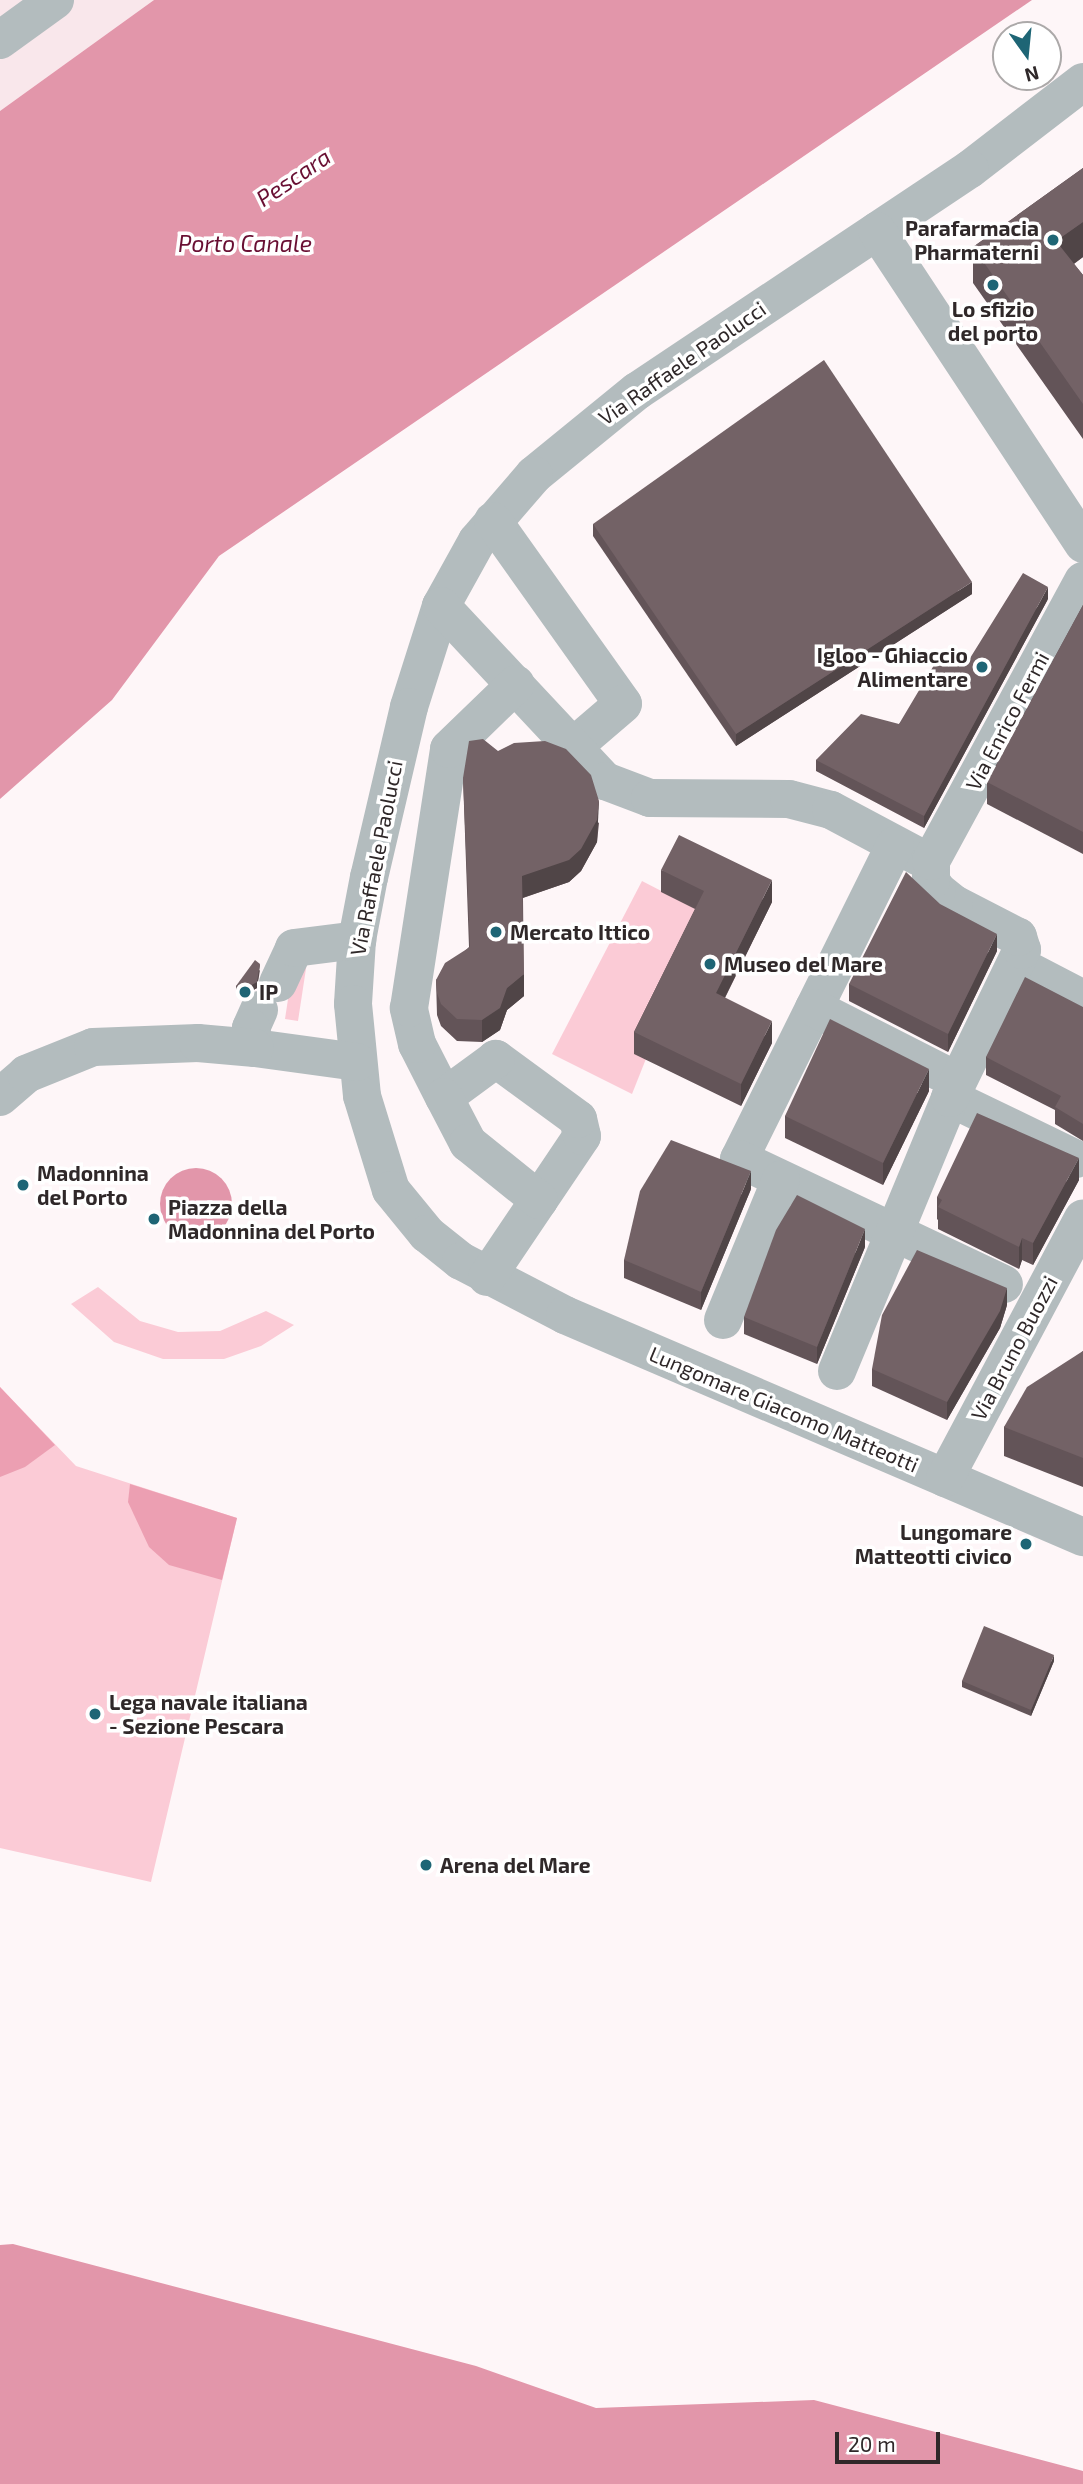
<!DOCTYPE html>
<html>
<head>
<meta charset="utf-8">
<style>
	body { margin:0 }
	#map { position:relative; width:1083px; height:2484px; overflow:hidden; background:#fef6f8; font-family:"Exo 2",sans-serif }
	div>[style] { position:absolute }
	.built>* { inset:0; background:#f9e7eb }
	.green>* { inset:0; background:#fbcbd6 }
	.forest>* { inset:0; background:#ec9fb2 }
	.water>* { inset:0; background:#e296aa }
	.round { border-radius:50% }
	.minor>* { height:38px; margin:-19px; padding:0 19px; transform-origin:19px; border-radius:19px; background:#b3bcbe }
	.wall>* { inset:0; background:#635458 }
	.shaded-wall>* { inset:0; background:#504547 }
	.building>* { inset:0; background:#736266 }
	.dots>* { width:19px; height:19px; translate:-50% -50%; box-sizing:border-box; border:4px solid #fff; border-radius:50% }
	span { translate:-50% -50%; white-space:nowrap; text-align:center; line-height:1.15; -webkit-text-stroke:7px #fff; paint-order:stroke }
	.poi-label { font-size:21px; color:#2f2829; font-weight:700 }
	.right { translate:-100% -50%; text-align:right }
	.left { translate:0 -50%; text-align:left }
	.street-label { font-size:21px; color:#2f2829 }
	.water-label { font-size:23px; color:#690f33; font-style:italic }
	.north { position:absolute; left:992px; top:21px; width:70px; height:70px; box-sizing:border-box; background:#fff; border:2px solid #aca9a9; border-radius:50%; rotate:165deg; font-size:19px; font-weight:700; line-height:28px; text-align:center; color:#2f2829 }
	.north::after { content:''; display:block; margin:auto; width:24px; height:32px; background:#1e6575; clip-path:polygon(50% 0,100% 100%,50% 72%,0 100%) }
	.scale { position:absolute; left:835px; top:2432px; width:105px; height:32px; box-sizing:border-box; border:4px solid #2f2829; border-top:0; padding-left:9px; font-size:21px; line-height:24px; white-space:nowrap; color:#2f2829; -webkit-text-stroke:5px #fff; paint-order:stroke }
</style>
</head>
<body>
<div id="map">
	<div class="built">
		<i style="clip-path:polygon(0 0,154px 0,0 111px)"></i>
	</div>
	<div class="green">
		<i style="clip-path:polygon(642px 881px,704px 913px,632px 1094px,552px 1054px)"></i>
		<i style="clip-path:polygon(294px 960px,307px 962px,298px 1021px,285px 1019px)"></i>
		<i style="clip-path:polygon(98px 1287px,140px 1321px,178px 1332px,220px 1331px,266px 1311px,294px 1325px,261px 1346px,224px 1359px,163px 1359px,114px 1342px,71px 1304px)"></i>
		<i style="clip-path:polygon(0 1387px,76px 1466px,237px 1518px,151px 1882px,0 1848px)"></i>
	</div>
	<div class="forest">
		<i style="clip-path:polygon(0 1387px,55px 1445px,25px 1467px,0 1477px)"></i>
		<i style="clip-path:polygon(130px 1484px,237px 1518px,222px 1580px,169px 1565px,149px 1547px,128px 1502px)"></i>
	</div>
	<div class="water">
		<i style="clip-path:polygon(154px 0,1032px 0,219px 556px,112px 700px,0 799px,0 111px)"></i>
		<i class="round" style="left:160px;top:1168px;width:72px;height:72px"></i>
		<i style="clip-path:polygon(13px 2244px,476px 2366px,596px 2408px,814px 2400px,1083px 2471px,1083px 2484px,0 2484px,0 2245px)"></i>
	</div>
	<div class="minor">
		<i style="left:0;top:40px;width:68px;rotate:-36deg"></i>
		<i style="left:1083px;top:82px;width:143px;rotate:142.4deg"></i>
		<i style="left:970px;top:169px;width:400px;rotate:146.3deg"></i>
		<i style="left:637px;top:391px;width:133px;rotate:140.8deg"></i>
		<i style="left:534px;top:475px;width:87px;rotate:130.8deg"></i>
		<i style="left:477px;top:541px;width:74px;rotate:119deg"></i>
		<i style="left:441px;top:606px;width:106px;rotate:107.6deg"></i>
		<i style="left:409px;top:707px;width:175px;rotate:103.2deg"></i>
		<i style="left:369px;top:877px;width:64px;rotate:100.8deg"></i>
		<i style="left:357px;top:940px;width:64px;rotate:93.6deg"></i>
		<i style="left:353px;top:1004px;width:92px;rotate:84.4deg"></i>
		<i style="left:362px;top:1096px;width:98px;rotate:72.9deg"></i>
		<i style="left:391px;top:1190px;width:57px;rotate:50.7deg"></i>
		<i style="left:427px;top:1234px;width:43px;rotate:38.5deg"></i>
		<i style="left:461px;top:1261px;width:117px;rotate:27.4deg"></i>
		<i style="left:565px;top:1315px;width:564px;rotate:23.2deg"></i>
		<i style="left:877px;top:231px;width:375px;rotate:56.6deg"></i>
		<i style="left:493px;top:521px;width:224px;rotate:54.6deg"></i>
		<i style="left:623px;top:704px;width:65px;rotate:139.4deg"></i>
		<i style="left:441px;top:606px;width:240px;rotate:46.9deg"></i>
		<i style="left:605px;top:781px;width:48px;rotate:20.7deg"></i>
		<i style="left:650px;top:798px;width:139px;rotate:0.4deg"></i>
		<i style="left:789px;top:799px;width:43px;rotate:14.7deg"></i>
		<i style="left:831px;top:810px;width:100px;rotate:28.1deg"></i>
		<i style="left:895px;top:845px;width:351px;rotate:116.4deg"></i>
		<i style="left:739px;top:1159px;width:293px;rotate:25.3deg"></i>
		<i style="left:1016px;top:964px;width:76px;rotate:27.6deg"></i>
		<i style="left:278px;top:983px;width:38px;rotate:-65deg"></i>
		<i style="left:294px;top:948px;width:64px;rotate:-7.2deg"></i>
		<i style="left:814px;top:1008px;width:161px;rotate:26.9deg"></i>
		<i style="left:259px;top:1010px;width:20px;rotate:114deg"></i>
		<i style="left:251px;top:1028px;width:20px;rotate:79deg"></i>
		<i style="left:255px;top:1048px;width:103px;rotate:7.8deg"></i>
		<i style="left:0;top:1097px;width:35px;rotate:-41deg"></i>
		<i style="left:26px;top:1074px;width:72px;rotate:-21.9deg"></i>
		<i style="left:93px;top:1047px;width:105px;rotate:-2.2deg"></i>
		<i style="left:198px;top:1043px;width:57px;rotate:5deg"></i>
		<i style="left:444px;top:1097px;width:59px;rotate:-117deg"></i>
		<i style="left:417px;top:1044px;width:37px;rotate:-103deg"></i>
		<i style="left:409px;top:1008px;width:262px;rotate:-81.2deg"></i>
		<i style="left:449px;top:749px;width:93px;rotate:-44.1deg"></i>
		<i style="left:950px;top:1098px;width:140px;rotate:25.8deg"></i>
		<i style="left:487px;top:1277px;width:93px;rotate:-56deg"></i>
		<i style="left:539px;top:1200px;width:77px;rotate:-56.1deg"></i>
		<i style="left:582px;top:1136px;width:17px;rotate:-103deg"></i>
		<i style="left:578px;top:1119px;width:102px;rotate:-143.8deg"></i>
		<i style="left:496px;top:1059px;width:64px;rotate:143.8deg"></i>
		<i style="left:444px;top:1097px;width:52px;rotate:62.4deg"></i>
		<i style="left:468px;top:1143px;width:91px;rotate:38.8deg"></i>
		<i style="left:723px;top:1320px;width:152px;rotate:-67.6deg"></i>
		<i style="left:837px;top:1371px;width:295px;rotate:-67.5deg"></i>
		<i style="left:950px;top:1098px;width:165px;rotate:-64.1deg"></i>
		<i style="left:1022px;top:950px;width:14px;rotate:-107deg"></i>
		<i style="left:1018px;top:937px;width:72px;rotate:-152.7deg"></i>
		<i style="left:954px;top:904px;width:22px;rotate:-141deg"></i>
		<i style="left:937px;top:890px;width:11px;rotate:-124deg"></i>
		<i style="left:931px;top:881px;width:20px;rotate:-90deg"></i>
		<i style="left:931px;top:861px;width:319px;rotate:-61.5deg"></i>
		<i style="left:945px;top:1478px;width:294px;rotate:-62deg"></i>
	</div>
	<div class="wall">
		<i style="clip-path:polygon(1083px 168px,1083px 257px,1074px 264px,1083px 275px,1083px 439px,973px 283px,973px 247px)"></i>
		<i style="clip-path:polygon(593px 524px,972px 594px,736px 746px,593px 536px)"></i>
		<i style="clip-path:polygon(1048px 599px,924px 828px,816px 771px,816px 760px,899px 724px,967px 663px)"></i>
		<i style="clip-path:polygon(1083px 605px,1083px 854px,987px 804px,987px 782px)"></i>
		<i style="clip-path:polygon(498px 751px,599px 823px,597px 842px,581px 871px,569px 882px,523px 898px,524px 996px,507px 1010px,500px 1030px,482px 1042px,457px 1041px,441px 1026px,437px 1015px,436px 980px,469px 947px,463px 778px)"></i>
		<i style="clip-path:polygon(661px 870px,772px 902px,725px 998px,772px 1043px,741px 1106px,634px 1054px,634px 1032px,695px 909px,661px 892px)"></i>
		<i style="clip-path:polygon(997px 951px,948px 1052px,849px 1001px,849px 984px)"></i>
		<i style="clip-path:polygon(260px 970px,257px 988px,242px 997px,236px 992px,236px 986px)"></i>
		<i style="clip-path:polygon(1083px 1007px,1083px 1141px,1055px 1124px,1055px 1110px,986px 1075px,986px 1057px)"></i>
		<i style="clip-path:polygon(929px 1091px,883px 1185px,785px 1138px,785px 1116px)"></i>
		<i style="clip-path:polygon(1079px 1180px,1033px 1265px,1022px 1260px,1019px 1269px,938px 1229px,938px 1220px,937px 1219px,937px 1197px)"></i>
		<i style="clip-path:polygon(751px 1189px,701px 1310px,624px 1278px,624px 1260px)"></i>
		<i style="clip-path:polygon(865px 1247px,817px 1364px,744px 1334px,744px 1317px)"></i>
		<i style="clip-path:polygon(1007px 1305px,1000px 1328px,947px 1420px,872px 1386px,872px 1369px)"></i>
		<i style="clip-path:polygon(1083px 1351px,1083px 1487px,1004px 1456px,1004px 1427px)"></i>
		<i style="clip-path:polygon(1054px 1661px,1031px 1716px,962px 1687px,962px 1681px)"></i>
	</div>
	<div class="shaded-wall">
		<i style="clip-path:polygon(1083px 222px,1083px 257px,1056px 276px,1056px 241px)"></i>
		<i style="clip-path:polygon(972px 582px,972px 594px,736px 746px,736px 734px)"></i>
		<i style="clip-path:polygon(1048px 587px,1048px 599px,924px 828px,924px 816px)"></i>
		<i style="clip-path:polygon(599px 801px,597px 842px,581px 871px,569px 882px,522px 898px,522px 876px)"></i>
		<i style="clip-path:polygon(772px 880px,772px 902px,716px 1015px,716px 993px)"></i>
		<i style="clip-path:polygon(997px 934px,997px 951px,948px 1052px,948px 1034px)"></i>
		<i style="clip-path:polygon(260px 964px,257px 988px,242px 997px,242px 991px)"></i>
		<i style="clip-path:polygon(524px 974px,524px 996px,507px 1010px,500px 1030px,482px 1042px,482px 1020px,507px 988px)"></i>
		<i style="clip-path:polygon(772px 1021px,772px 1043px,741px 1106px,741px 1084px)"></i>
		<i style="clip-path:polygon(929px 1069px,929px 1091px,883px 1185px,883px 1163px)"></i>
		<i style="clip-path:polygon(1079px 1158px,1079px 1180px,1033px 1265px,1033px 1243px)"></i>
		<i style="clip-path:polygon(751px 1171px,751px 1189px,701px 1310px,701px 1292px)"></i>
		<i style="clip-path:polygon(865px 1229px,865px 1247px,817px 1364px,817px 1347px)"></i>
		<i style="clip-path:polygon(1022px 1238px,1022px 1260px,1019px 1269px,1019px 1247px)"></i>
		<i style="clip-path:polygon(1007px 1288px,1007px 1305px,1000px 1328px,947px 1420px,947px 1402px)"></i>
		<i style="clip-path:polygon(1054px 1655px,1054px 1661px,1031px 1716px,1031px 1710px)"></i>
	</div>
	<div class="building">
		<i style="clip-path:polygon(1083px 168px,1083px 222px,1056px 241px,1083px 275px,1083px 404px,973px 247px)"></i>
		<i style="clip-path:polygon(824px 360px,972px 582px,736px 734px,593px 524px)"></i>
		<i style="clip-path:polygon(1023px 573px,1048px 587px,924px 816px,816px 760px,861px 714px,899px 724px,943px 650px,967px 663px)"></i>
		<i style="clip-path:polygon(1083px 605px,1083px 832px,987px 782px)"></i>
		<i style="clip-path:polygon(483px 739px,498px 751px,514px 743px,545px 741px,566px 749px,591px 775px,599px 801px,597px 820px,581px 849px,569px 860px,522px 876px,524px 974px,507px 988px,500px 1008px,482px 1020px,457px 1019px,441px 1004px,437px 993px,436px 980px,445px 963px,470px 947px,463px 778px,469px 741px)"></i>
		<i style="clip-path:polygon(679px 835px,772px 880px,716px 993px,772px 1021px,741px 1084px,634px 1032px,704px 891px,661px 870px)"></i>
		<i style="clip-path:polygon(906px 872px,940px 904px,997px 934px,948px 1034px,849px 984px)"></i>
		<i style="clip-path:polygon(255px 960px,260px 964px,257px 982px,242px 991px,236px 986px)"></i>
		<i style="clip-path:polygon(1025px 977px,1083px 1007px,1083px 1124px,1055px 1107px,1061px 1096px,986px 1057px)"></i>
		<i style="clip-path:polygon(830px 1019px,929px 1069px,883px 1163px,785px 1116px)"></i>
		<i style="clip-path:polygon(977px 1113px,1079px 1158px,1033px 1243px,1022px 1238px,1019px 1247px,938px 1207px,942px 1200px,937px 1197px)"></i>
		<i style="clip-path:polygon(671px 1140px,751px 1171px,701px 1292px,624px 1260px,640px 1191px)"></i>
		<i style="clip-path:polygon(797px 1195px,865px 1229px,817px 1347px,744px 1317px,776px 1230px)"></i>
		<i style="clip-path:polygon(917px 1250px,1007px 1288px,1000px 1311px,947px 1402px,872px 1369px,882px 1315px)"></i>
		<i style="clip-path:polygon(1083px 1351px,1083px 1458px,1004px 1427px,1027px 1387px)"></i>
		<i style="clip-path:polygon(984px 1626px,1054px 1655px,1031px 1710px,962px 1681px)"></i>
	</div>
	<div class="dots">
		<i style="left:1053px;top:240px;background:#1e6575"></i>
		<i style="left:993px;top:285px;background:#1e6575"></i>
		<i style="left:982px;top:667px;background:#1e6575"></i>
		<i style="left:496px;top:932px;background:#1e6575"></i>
		<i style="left:710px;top:964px;background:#1e6575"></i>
		<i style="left:245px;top:992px;background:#1e6575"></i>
		<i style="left:23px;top:1185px;background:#1e6575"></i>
		<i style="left:154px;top:1219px;background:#1e6575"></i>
		<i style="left:1026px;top:1544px;background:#1e6575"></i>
		<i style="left:95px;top:1714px;background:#1e6575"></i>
		<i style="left:426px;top:1865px;background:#1e6575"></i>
	</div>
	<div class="poi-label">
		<span class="right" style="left:1039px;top:240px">Parafarmacia<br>Pharmaterni</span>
		<span style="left:993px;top:321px">Lo sfizio<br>del porto</span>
		<span class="right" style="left:968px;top:667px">Igloo - Ghiaccio<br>Alimentare</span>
		<span class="left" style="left:510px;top:932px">Mercato Ittico</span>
		<span class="left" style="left:724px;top:964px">Museo del Mare</span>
		<span class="left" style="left:259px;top:992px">IP</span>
		<span class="left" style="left:37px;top:1185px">Madonnina<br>del Porto</span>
		<span class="left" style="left:168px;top:1219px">Piazza della<br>Madonnina del Porto</span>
		<span class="right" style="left:1012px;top:1544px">Lungomare<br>Matteotti civico</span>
		<span class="left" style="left:109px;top:1714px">Lega navale italiana<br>- Sezione Pescara</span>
		<span class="left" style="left:440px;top:1865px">Arena del Mare</span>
	</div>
	<div class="street-label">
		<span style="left:682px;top:363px;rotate:-35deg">Via Raffaele Paolucci</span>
		<span style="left:1007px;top:721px;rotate:-62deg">Via Enrico Fermi</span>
		<span style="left:376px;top:858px;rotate:-79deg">Via Raffaele Paolucci</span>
		<span style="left:1014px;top:1348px;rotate:-62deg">Via Bruno Buozzi</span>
		<span style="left:784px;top:1409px;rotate:23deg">Lungomare Giacomo Matteotti</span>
	</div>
	<div class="water-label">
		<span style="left:293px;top:177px;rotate:-34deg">Pescara</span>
		<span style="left:245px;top:243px">Porto Canale</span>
	</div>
	<div class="north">N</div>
	<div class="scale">20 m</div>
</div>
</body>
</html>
